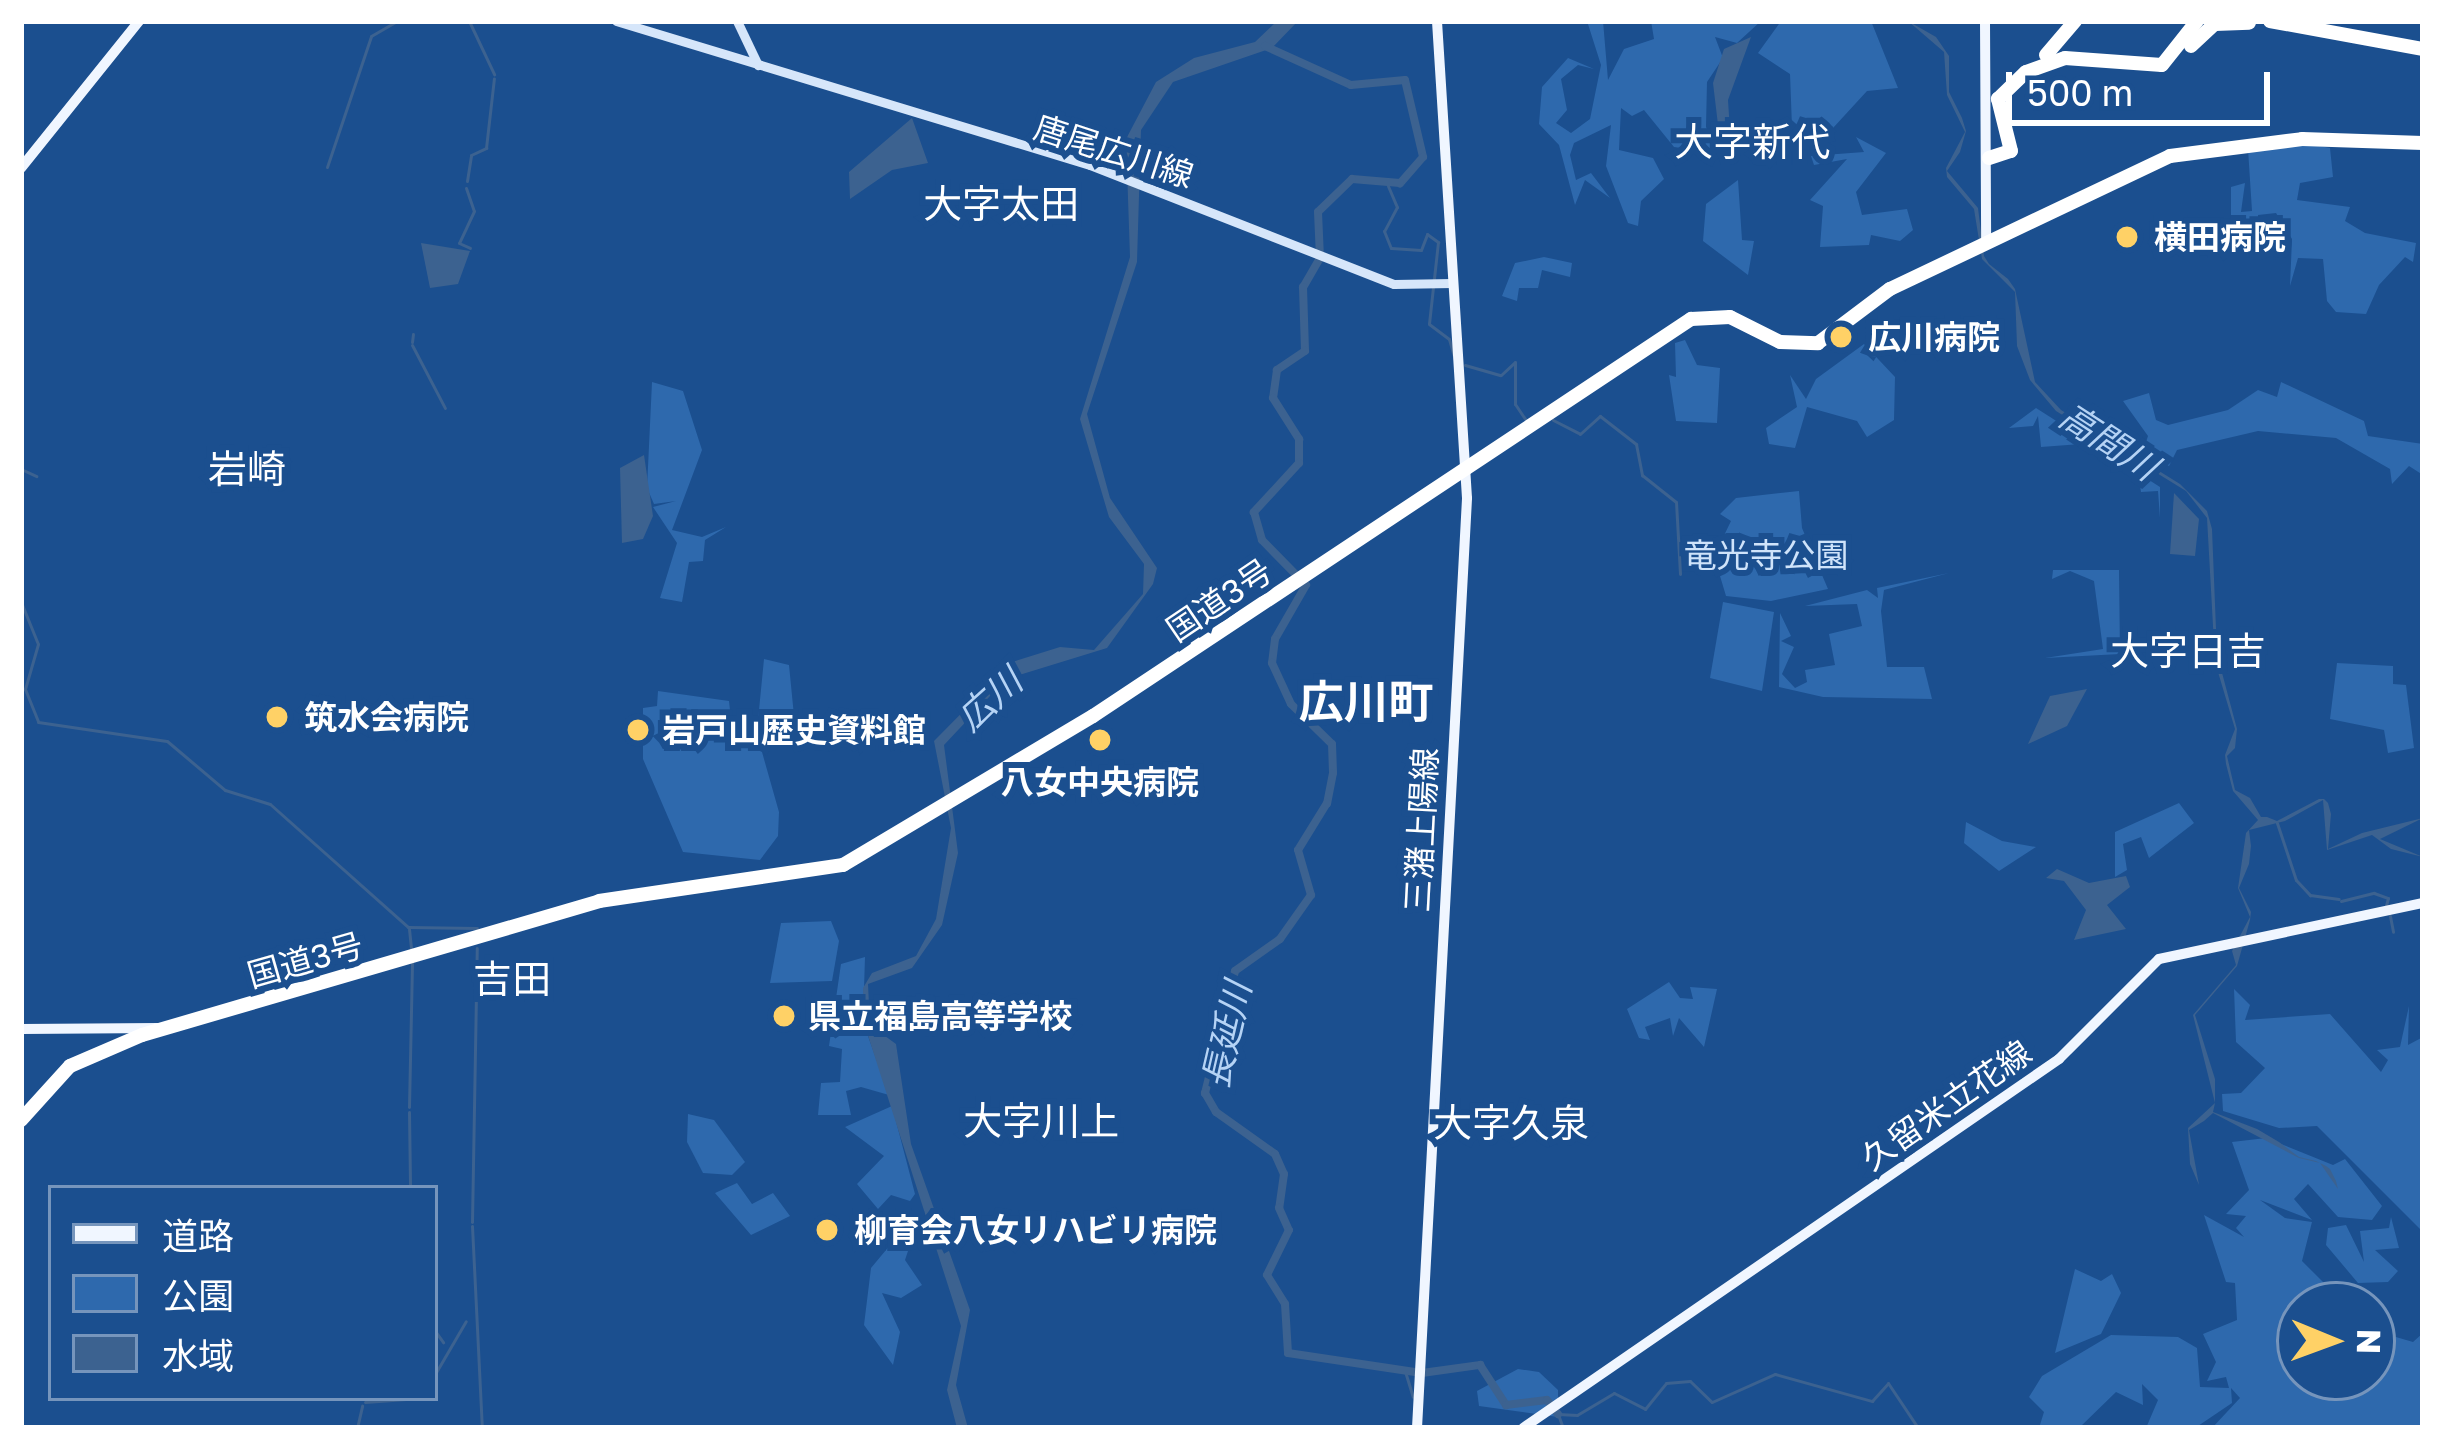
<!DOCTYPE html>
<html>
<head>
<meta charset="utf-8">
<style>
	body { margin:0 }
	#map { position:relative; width:2444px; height:1449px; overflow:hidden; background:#1b4f8f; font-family:"Golos Text","Noto Sans JP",sans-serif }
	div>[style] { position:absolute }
	.green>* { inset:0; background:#2e69ad }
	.water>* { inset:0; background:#3c6290 }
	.stream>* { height:3px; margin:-1.5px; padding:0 1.5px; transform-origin:1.5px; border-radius:1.5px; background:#3c6290 }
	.river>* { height:8px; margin:-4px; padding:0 4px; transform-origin:4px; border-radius:4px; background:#3c6290 }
	.secondary>* { height:9px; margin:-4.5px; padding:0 4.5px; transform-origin:4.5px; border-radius:4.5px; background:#d6e6fa }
	.primary>* { height:10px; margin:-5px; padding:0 5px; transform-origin:5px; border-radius:5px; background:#f0f6ff }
	.highway>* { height:14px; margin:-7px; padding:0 7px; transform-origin:7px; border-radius:7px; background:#fff }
	.dots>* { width:33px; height:33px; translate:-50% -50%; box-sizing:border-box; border:6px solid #1b4f8f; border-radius:50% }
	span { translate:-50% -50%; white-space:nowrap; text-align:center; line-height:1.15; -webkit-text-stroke:12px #1b4f8f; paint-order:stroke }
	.street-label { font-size:33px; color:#fff }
	.poi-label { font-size:33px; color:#fff; font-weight:700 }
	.left { translate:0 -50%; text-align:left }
	.park-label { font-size:33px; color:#cfe3fa }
	.water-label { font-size:36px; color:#b5d3f5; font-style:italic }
	.quarter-label { font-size:39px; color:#fff }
	.district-label { font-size:45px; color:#fff; font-weight:700 }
	.frame { position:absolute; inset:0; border:24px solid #fff; pointer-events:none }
	.legend { position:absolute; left:48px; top:1185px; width:390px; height:216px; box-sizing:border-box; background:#1b4f8f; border:3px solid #7695bc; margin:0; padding:15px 21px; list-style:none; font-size:36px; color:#fff }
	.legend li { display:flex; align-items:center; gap:24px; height:60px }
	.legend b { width:60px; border:3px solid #7695bc }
	.north { position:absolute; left:2276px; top:1281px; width:120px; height:120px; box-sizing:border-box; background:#1b4f8f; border:3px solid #7695bc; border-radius:50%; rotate:91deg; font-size:33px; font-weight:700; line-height:48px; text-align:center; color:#fff }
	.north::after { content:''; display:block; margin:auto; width:42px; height:54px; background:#ffd166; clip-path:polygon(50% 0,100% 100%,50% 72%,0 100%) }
	.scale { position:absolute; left:2006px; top:72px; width:264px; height:54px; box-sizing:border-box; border:6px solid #fff; border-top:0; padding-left:15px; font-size:36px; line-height:42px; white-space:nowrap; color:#fff; -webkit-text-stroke:9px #1b4f8f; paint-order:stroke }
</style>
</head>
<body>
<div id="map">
	<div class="green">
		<i style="clip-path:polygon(1587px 21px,1603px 21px,1608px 80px,1624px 49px,1654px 39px,1651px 21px,1761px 21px,1737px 43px,1715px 37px,1723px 58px,1707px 82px,1706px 127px,1718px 153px,1674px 147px,1644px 110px,1632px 116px,1621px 108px,1619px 150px,1653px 158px,1664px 179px,1641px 201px,1638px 226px,1628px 223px,1606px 166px,1611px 125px,1574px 143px,1570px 155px,1576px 180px,1591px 173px,1610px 198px,1585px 180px,1575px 205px,1559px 145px,1539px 124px,1542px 87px,1568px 58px,1594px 69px,1578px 65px,1561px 79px,1567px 110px,1556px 123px,1571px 133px,1590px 119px,1601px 65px)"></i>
		<i style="clip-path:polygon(1781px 21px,1871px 21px,1898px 88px,1867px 91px,1833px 128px,1826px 124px,1827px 136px,1780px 145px,1779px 129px,1792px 127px,1790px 74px,1758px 53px)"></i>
		<i style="clip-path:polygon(1856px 137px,1886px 153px,1856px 192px,1862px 215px,1907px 209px,1913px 230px,1900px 241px,1871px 235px,1869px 245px,1820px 247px,1823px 206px,1810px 200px,1847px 159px,1814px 165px,1811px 156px,1864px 152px)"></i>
		<i style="clip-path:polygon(2304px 143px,2330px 148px,2333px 177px,2300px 183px,2297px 200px,2350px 207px,2345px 221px,2365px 233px,2416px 243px,2413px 262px,2405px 257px,2379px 285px,2366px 314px,2336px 312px,2327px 301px,2323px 259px,2298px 258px,2290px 286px,2292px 239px,2276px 213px,2258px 215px,2258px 224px,2231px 221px,2231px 187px,2245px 183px,2241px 212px,2252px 211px,2248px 149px)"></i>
		<i style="clip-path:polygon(1738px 180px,1742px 240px,1754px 241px,1748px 275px,1703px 241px,1706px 204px)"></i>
		<i style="clip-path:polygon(1544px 257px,1572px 263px,1570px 277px,1542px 270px,1538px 288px,1519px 288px,1517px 301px,1502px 296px,1515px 263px)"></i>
		<i style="clip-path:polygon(1685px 340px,1697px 365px,1720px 368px,1717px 423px,1676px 421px,1669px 375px,1676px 377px,1675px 343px)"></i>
		<i style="clip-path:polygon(1864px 344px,1895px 377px,1894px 420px,1867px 437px,1857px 421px,1807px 407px,1795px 448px,1769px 444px,1766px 428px,1797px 407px,1790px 375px,1806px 399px,1816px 379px)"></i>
		<i style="clip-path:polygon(652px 382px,683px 391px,702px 450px,672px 530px,702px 537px,726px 527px,705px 540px,703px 561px,689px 562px,682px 602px,660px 598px,677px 543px,653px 507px,676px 501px,654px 504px,647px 488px)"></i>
		<i style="clip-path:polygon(2281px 382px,2364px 421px,2368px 436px,2423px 444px,2423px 475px,2409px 466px,2392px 484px,2390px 469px,2336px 438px,2258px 431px,2177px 450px,2169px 466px,2143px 451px,2148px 436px,2123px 401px,2149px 393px,2156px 420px,2168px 425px,2228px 410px,2258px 390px,2277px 397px)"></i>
		<i style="clip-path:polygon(2036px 408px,2160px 487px,2160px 518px,2158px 491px,2141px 492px,2139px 478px,2097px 453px,2081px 444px,2041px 447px,2038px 416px,2033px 426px,2009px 428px)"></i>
		<i style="clip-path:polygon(1799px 491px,1802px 528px,1828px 589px,1771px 601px,1726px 596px,1714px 556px,1731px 521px,1720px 514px,1736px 498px)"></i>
		<i style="clip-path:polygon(2053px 570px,2119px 570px,2120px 654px,2045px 658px,2103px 649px,2094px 581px,2070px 571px,2052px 579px)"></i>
		<i style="clip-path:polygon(1949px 573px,1884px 590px,1881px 611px,1887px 667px,1924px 667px,1932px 699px,1823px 697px,1779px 687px,1780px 613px,1791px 636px,1781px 641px,1794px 647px,1782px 674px,1795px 688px,1807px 682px,1805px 670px,1835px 665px,1829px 634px,1862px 626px,1857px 604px,1805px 606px,1867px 590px,1878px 598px,1877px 588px)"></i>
		<i style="clip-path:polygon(1723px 602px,1774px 612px,1762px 691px,1710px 678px)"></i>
		<i style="clip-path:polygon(764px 659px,789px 665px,795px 726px,750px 720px,758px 720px)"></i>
		<i style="clip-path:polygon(2337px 663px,2393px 666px,2393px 684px,2406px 685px,2414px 748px,2388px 753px,2384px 730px,2330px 719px)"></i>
		<i style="clip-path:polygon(658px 691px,729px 701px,733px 738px,762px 752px,779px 812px,778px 836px,760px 860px,683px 852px,643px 759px,643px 708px,657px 706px)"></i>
		<i style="clip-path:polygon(2179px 803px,2194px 823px,2149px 858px,2141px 837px,2123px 844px,2127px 870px,2115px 877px,2115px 832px)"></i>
		<i style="clip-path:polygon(1966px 822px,2002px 841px,2036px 847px,1999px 871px,1964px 843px)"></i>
		<i style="clip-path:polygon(831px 921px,839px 941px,832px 981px,770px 983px,781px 923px)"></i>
		<i style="clip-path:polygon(865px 957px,863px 1022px,889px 1095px,861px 1087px,846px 1091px,851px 1115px,818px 1115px,821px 1083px,840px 1082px,842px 1049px,829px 1046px,841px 964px)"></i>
		<i style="clip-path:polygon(1669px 982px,1680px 998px,1693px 999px,1690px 987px,1717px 989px,1704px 1047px,1679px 1018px,1673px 1036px,1670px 1018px,1645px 1027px,1650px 1040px,1639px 1038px,1627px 1009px)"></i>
		<i style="clip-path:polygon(2234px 989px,2250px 1005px,2245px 1020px,2330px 1014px,2381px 1072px,2388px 1060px,2377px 1050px,2400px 1047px,2409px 1006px,2408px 1045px,2423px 1037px,2423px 1232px,2317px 1126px,2279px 1128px,2223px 1111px,2222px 1094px,2241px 1093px,2265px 1068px,2236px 1042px)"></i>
		<i style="clip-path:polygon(892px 1106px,915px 1194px,910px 1201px,891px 1195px,878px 1209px,857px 1184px,884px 1156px,845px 1127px)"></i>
		<i style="clip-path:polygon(688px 1114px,714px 1120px,745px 1162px,732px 1175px,703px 1173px,687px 1142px)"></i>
		<i style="clip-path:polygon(2266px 1138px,2333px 1165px,2345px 1159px,2382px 1206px,2372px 1220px,2338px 1217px,2308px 1184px,2294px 1199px,2312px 1220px,2260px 1200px,2285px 1218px,2312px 1222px,2302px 1261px,2346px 1305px,2300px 1305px,2300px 1377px,2372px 1377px,2372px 1330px,2413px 1342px,2423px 1333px,2423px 1428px,2212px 1428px,2240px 1398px,2231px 1388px,2232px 1403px,2195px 1428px,2146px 1428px,2158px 1400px,2142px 1384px,2143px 1405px,2116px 1392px,2079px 1428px,2039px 1428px,2044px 1412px,2029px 1397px,2042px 1376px,2111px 1335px,2178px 1337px,2197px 1348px,2200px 1387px,2229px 1388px,2226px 1377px,2207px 1381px,2216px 1362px,2203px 1334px,2237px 1320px,2235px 1283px,2226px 1282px,2204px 1215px,2244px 1237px,2236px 1228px,2246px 1216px,2226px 1214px,2249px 1190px,2232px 1142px)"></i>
		<i style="clip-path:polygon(737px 1183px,752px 1204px,773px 1193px,790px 1216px,751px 1235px,715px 1193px)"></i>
		<i style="clip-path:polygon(2391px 1217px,2399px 1248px,2375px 1250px,2398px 1271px,2388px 1282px,2358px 1283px,2326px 1245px,2328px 1228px,2346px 1225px,2364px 1262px,2360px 1231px,2389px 1228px)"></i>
		<i style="clip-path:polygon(896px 1238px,911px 1242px,905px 1260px,922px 1285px,901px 1298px,882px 1293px,900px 1332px,893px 1365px,864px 1325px,871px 1268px)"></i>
		<i style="clip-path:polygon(2075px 1269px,2101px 1281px,2112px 1274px,2121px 1293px,2101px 1334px,2055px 1353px)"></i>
		<i style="clip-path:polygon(1518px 1369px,1539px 1372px,1558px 1390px,1558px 1417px,1479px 1406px,1477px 1391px)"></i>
	</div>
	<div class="water">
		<i style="clip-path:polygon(1277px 21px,1298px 21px,1272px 48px,1173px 82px,1141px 130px,1137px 262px,1087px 414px,1110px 498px,1157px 568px,1153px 584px,1107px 648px,1006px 679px,944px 745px,958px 853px,942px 925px,912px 968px,868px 984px,870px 1025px,896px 1044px,911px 1144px,970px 1310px,956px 1385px,968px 1428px,957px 1428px,947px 1390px,961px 1326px,864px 1023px,863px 988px,872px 973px,916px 956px,936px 919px,951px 828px,934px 741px,1012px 662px,1060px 647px,1094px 650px,1143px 594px,1144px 564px,1109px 517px,1080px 419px,1130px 257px,1126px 139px,1156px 82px,1194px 58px,1255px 42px)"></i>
		<i style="clip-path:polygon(1908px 21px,1936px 37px,1949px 56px,1949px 92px,1962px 118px,1966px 131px,1960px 152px,1947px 171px,1978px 208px,1984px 256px,1989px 264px,2008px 279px,2015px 289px,2035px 382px,2061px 410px,2180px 484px,2207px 511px,2212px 529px,2217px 654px,2237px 729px,2235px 748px,2227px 756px,2235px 790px,2250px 798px,2261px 817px,2267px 817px,2277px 821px,2319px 799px,2324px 799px,2328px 803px,2331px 814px,2328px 849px,2362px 833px,2423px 818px,2380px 839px,2423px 857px,2391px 849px,2372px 835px,2327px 850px,2323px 800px,2285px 821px,2249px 830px,2251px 846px,2249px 864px,2239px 888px,2251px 912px,2250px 920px,2237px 966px,2195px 1015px,2215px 1079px,2215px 1103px,2213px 1112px,2257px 1129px,2279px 1142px,2299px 1157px,2316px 1161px,2326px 1166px,2330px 1169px,2336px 1181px,2338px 1189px,2320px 1163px,2299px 1158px,2213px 1113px,2204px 1121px,2189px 1130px,2199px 1185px,2190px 1164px,2188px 1128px,2215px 1103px,2193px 1015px,2236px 965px,2232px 951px,2250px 917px,2238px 888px,2246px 833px,2258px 820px,2233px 791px,2226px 764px,2225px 755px,2235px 729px,2215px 662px,2207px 518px,2186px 491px,2056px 411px,2030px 380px,2017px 346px,2015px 292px,1982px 259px,1974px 209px,1947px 177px,1946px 168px,1965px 132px,1947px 95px,1944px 52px)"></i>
		<i style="clip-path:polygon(1751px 37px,1728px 100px,1731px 146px,1721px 150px,1713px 83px,1724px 49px)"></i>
		<i style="clip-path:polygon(912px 118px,928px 163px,892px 170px,850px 199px,849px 172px)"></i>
		<i style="clip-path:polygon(421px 243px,470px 251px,458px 284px,430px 288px)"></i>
		<i style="clip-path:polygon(644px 455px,653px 516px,643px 539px,622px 543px,620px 468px)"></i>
		<i style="clip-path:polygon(2174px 493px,2199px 519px,2195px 556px,2170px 554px)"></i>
		<i style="clip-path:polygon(2087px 689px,2067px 726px,2028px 744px,2050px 696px)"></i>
		<i style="clip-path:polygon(2057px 869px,2089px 883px,2126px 876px,2130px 887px,2107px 905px,2126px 929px,2074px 940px,2086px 910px,2064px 881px,2046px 878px)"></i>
	</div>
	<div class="stream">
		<i style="left:469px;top:21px;width:59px;rotate:64.7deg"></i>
		<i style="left:327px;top:167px;width:138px;rotate:-71.4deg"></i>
		<i style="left:371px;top:36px;width:30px;rotate:-30deg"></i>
		<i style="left:467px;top:181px;width:26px;rotate:-81deg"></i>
		<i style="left:471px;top:155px;width:17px;rotate:-25deg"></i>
		<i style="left:486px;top:148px;width:70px;rotate:-83.5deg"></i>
		<i style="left:1388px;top:186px;width:23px;rotate:67deg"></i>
		<i style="left:1397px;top:207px;width:27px;rotate:118deg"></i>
		<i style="left:1384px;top:231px;width:18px;rotate:68deg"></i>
		<i style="left:1391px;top:248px;width:30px;rotate:4deg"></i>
		<i style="left:1421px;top:250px;width:17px;rotate:-69deg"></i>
		<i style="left:1427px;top:234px;width:14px;rotate:36deg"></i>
		<i style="left:1438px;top:242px;width:82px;rotate:96.3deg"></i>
		<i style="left:1429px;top:324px;width:25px;rotate:37deg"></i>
		<i style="left:1449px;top:339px;width:25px;rotate:74deg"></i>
		<i style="left:466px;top:188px;width:24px;rotate:71deg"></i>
		<i style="left:474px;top:211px;width:35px;rotate:115deg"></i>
		<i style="left:459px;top:243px;width:12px;rotate:24deg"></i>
		<i style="left:412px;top:342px;width:8px;rotate:-83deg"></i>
		<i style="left:412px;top:345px;width:71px;rotate:62.4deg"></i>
		<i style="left:1465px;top:365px;width:37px;rotate:16deg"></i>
		<i style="left:1501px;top:375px;width:19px;rotate:-43deg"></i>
		<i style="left:1515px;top:362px;width:42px;rotate:90deg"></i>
		<i style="left:1515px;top:404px;width:18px;rotate:56deg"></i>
		<i style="left:1553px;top:420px;width:30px;rotate:27deg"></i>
		<i style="left:1580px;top:434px;width:27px;rotate:-42deg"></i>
		<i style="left:1600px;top:416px;width:46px;rotate:37.9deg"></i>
		<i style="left:1636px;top:444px;width:32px;rotate:79deg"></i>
		<i style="left:1642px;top:475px;width:43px;rotate:38.5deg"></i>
		<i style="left:1676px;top:502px;width:72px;rotate:86.8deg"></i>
		<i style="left:21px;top:469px;width:17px;rotate:25deg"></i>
		<i style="left:21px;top:602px;width:45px;rotate:68deg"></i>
		<i style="left:38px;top:644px;width:47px;rotate:106.1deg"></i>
		<i style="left:25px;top:689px;width:35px;rotate:68deg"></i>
		<i style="left:38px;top:722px;width:130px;rotate:8.4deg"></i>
		<i style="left:167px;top:741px;width:76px;rotate:40.2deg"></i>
		<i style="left:225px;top:790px;width:47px;rotate:17.3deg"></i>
		<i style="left:270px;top:804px;width:185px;rotate:41.7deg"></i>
		<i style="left:408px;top:927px;width:69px;rotate:0.8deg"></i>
		<i style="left:2277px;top:823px;width:60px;rotate:71.6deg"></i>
		<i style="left:2296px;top:880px;width:21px;rotate:47deg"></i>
		<i style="left:2310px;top:895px;width:29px;rotate:8deg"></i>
		<i style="left:2341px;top:901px;width:34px;rotate:-14deg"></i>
		<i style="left:2374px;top:893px;width:15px;rotate:20deg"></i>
		<i style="left:2388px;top:898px;width:11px;rotate:105deg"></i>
		<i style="left:2390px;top:916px;width:16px;rotate:79deg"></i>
		<i style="left:409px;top:929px;width:20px;rotate:84deg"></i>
		<i style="left:409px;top:1107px;width:146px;rotate:-88.8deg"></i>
		<i style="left:409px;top:1112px;width:76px;rotate:89.2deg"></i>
		<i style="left:472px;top:1222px;width:274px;rotate:-89deg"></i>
		<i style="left:472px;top:1226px;width:202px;rotate:87.2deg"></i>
		<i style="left:435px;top:1331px;width:14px;rotate:54deg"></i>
		<i style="left:1404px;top:1368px;width:30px;rotate:73deg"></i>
		<i style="left:435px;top:1374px;width:61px;rotate:-59.7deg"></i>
		<i style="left:365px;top:1402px;width:55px;rotate:-4.2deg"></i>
		<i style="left:357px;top:1428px;width:23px;rotate:-77deg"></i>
		<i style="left:1563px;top:1428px;width:15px;rotate:-110deg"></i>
		<i style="left:1558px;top:1414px;width:19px;rotate:3deg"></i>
		<i style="left:1577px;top:1415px;width:43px;rotate:-30.7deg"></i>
		<i style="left:1614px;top:1393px;width:35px;rotate:27deg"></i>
		<i style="left:1645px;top:1409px;width:33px;rotate:-51deg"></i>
		<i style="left:1666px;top:1383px;width:24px;rotate:-5deg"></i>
		<i style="left:1690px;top:1381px;width:30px;rotate:44deg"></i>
		<i style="left:1712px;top:1402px;width:69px;rotate:-24deg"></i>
		<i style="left:1775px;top:1374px;width:101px;rotate:15.6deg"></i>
		<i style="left:1872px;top:1401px;width:24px;rotate:-48deg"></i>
		<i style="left:1888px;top:1383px;width:54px;rotate:56.3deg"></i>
	</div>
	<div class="river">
		<i style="left:1265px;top:46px;width:94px;rotate:24.4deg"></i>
		<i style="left:1351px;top:85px;width:54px;rotate:-5.3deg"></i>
		<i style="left:1405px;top:80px;width:79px;rotate:76.8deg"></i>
		<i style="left:1423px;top:157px;width:35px;rotate:131deg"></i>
		<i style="left:1400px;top:183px;width:48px;rotate:-175.2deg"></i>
		<i style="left:1352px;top:179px;width:47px;rotate:135.9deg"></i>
		<i style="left:1318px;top:212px;width:46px;rotate:87.5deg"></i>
		<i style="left:1320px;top:258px;width:34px;rotate:120deg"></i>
		<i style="left:1303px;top:287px;width:64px;rotate:88.2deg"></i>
		<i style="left:1305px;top:351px;width:34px;rotate:146deg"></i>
		<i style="left:1277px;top:370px;width:28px;rotate:98deg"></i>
		<i style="left:1273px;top:398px;width:49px;rotate:57.6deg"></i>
		<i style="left:1299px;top:439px;width:24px;rotate:90deg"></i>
		<i style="left:1299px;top:463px;width:67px;rotate:132.6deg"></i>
		<i style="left:1254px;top:512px;width:29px;rotate:74deg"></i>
		<i style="left:1262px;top:540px;width:63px;rotate:45.6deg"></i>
		<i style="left:1306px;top:585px;width:62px;rotate:119.9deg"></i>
		<i style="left:1275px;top:639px;width:24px;rotate:97deg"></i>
		<i style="left:1272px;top:663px;width:45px;rotate:65.1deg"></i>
		<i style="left:1291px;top:704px;width:57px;rotate:44.3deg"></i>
		<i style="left:1332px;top:744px;width:29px;rotate:88deg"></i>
		<i style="left:1333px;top:773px;width:31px;rotate:101deg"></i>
		<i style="left:1327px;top:803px;width:55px;rotate:121.7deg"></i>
		<i style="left:1298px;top:850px;width:47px;rotate:73.9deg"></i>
		<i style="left:1311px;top:895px;width:54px;rotate:125.2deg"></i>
		<i style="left:1280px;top:939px;width:55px;rotate:144.6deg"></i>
		<i style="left:1235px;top:971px;width:126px;rotate:103.8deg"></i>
		<i style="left:1205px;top:1093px;width:22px;rotate:60deg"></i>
		<i style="left:1216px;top:1112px;width:72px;rotate:35.4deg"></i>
		<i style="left:1275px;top:1154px;width:22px;rotate:66deg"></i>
		<i style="left:1284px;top:1174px;width:34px;rotate:98deg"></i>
		<i style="left:1279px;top:1208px;width:24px;rotate:66deg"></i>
		<i style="left:1289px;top:1230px;width:50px;rotate:116.1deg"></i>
		<i style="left:1267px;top:1275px;width:34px;rotate:58deg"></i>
		<i style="left:1285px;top:1304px;width:49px;rotate:86.5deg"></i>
		<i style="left:1288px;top:1353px;width:135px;rotate:8.5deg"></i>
		<i style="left:1422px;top:1373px;width:59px;rotate:-7.9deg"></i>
		<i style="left:1480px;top:1365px;width:48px;rotate:57deg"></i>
		<i style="left:1506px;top:1405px;width:41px;rotate:-7deg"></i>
		<i style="left:1547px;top:1400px;width:18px;rotate:52deg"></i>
	</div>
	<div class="secondary">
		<i style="left:616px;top:21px;width:495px;rotate:16.9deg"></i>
		<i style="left:1090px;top:165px;width:326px;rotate:21.4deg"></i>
		<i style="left:1394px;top:284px;width:58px;rotate:-1deg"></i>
		<i style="left:737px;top:21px;width:49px;rotate:64.5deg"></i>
	</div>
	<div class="primary">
		<i style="left:1985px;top:21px;width:221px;rotate:89.7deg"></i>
		<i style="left:21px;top:168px;width:189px;rotate:-51.2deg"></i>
		<i style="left:21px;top:1029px;width:138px;rotate:-0.4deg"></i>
		<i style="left:1417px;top:1428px;width:931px;rotate:-86.92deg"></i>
		<i style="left:1467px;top:498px;width:478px;rotate:-93.6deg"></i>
		<i style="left:1523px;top:1428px;width:651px;rotate:-34.54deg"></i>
		<i style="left:2059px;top:1059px;width:141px;rotate:-45deg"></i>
		<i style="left:2159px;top:959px;width:270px;rotate:-12deg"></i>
	</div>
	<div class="highway">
		<i style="left:2270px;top:21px;width:156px;rotate:10.4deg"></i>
		<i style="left:2191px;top:46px;width:33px;rotate:-43deg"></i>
		<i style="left:2215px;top:24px;width:34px;rotate:-2deg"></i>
		<i style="left:2046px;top:55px;width:45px;rotate:-49.5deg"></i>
		<i style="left:1989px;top:158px;width:23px;rotate:-18deg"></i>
		<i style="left:2011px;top:151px;width:54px;rotate:-104deg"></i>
		<i style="left:1998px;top:99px;width:39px;rotate:-44deg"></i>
		<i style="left:2026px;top:72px;width:41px;rotate:-19.7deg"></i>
		<i style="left:2065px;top:58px;width:97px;rotate:4.1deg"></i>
		<i style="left:2162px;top:65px;width:56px;rotate:-51.5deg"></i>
		<i style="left:21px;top:1120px;width:73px;rotate:-47.8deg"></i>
		<i style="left:70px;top:1066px;width:78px;rotate:-23.3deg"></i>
		<i style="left:142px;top:1035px;width:476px;rotate:-16.3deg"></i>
		<i style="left:599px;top:901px;width:247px;rotate:-8.4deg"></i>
		<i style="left:843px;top:865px;width:291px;rotate:-30.8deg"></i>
		<i style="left:1093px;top:716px;width:718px;rotate:-33.58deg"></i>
		<i style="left:1691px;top:319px;width:39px;rotate:-3deg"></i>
		<i style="left:1730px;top:317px;width:56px;rotate:26.6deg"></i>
		<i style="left:1780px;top:342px;width:38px;rotate:2deg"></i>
		<i style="left:1818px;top:343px;width:90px;rotate:-36.9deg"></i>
		<i style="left:1890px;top:289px;width:310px;rotate:-25.4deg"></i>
		<i style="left:2170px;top:156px;width:133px;rotate:-7.3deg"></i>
		<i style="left:2302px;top:139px;width:121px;rotate:1.9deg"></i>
	</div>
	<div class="dots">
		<i style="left:2127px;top:237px;background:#ffd166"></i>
		<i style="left:1841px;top:337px;background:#ffd166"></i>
		<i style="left:277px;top:717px;background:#ffd166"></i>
		<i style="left:638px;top:730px;background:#ffd166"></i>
		<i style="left:1100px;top:740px;background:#ffd166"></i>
		<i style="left:784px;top:1016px;background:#ffd166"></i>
		<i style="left:827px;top:1230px;background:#ffd166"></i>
	</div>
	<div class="street-label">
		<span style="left:1114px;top:151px;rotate:18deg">唐尾広川線</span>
		<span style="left:1219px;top:600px;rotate:-34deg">国道3号</span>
		<span style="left:1421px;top:830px;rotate:-87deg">三潴上陽線</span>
		<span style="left:305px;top:960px;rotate:-16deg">国道3号</span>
		<span style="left:1946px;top:1105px;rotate:-35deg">久留米立花線</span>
	</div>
	<div class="poi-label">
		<span class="left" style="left:2154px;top:237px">横田病院</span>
		<span class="left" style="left:1868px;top:337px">広川病院</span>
		<span class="left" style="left:304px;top:717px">筑水会病院</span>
		<span class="left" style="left:662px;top:730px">岩戸山歴史資料館</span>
		<span style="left:1100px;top:782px">八女中央病院</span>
		<span class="left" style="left:808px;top:1016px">県立福島高等学校</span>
		<span class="left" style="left:854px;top:1230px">柳育会八女リハビリ病院</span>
	</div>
	<div class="park-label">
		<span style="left:1766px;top:555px">竜光寺公園</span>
	</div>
	<div class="water-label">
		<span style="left:2109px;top:441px;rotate:33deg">高間川</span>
		<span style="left:989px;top:699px;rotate:-42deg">広川</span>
		<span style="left:1226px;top:1035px;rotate:-77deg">長延川</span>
	</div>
	<div class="quarter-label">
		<span style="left:1752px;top:142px">大字新代</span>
		<span style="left:1001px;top:204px">大字太田</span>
		<span style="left:247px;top:469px">岩崎</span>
		<span style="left:2188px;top:651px">大字日吉</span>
		<span style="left:512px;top:979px">吉田</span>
		<span style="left:1041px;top:1121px">大字川上</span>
		<span style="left:1511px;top:1123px">大字久泉</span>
	</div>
	<div class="district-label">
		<span style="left:1366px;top:702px">広川町</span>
	</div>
	<div class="frame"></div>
	<ul class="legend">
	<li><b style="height:15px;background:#f0f6ff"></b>道路</li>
	<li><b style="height:33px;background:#2e69ad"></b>公園</li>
	<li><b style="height:33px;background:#3c6290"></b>水域</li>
	</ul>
	<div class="north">N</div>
	<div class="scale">500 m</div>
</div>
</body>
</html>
